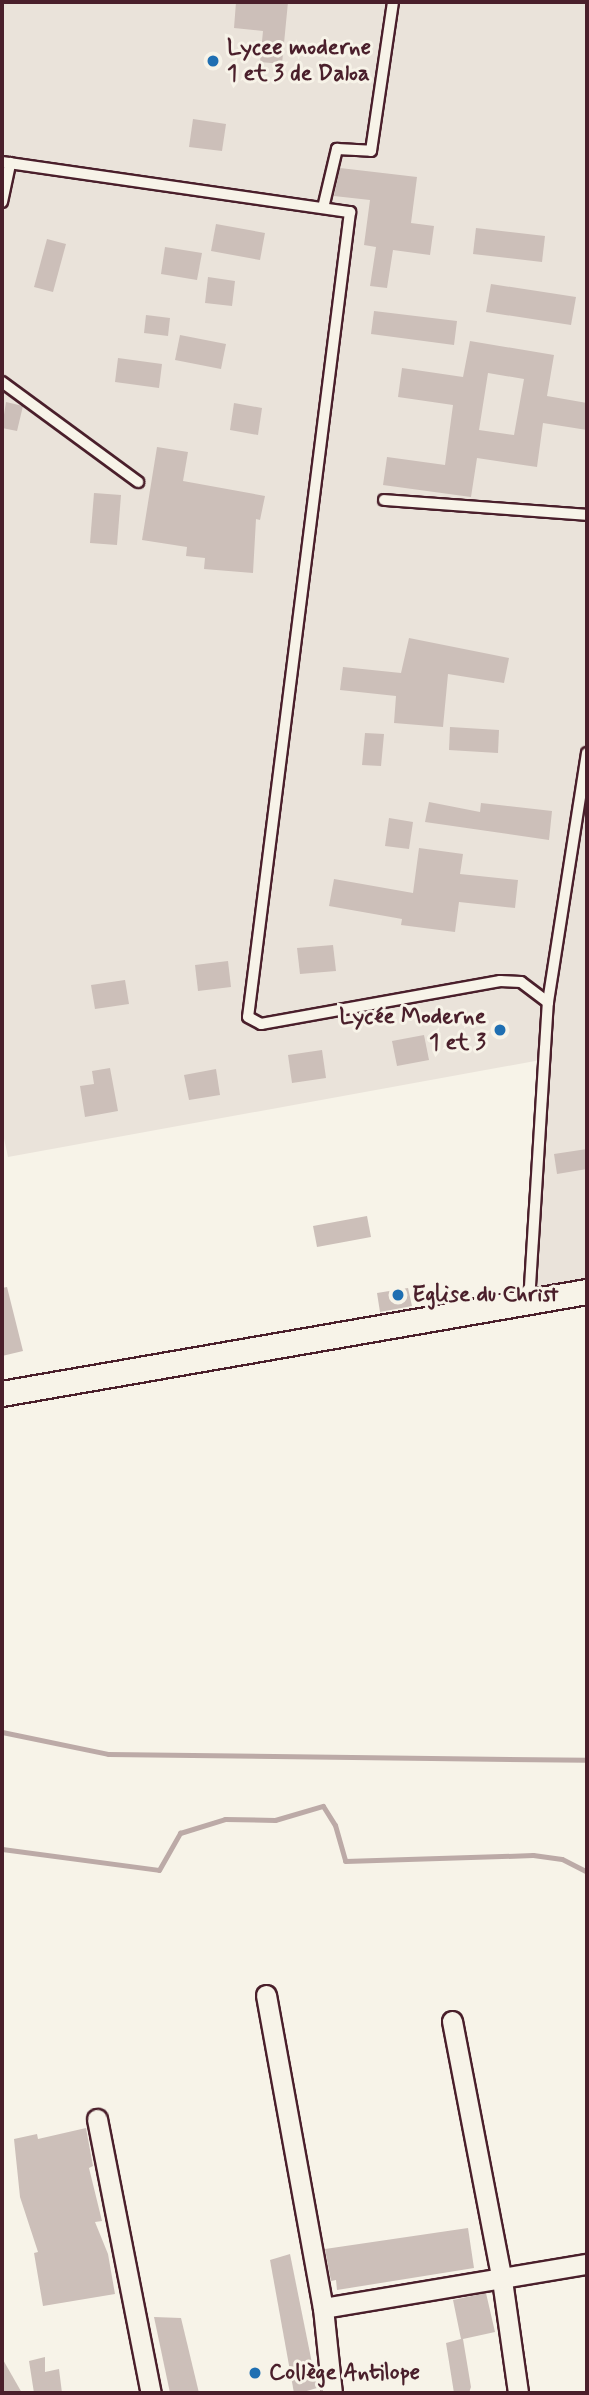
<!DOCTYPE html>
<html>
<head>
<meta charset="utf-8">
<style>
	body { margin:0 }
	#map { position:relative; width:589px; height:2395px; overflow:hidden; background:#f7f3e8; font-family:Mynerve,sans-serif }
	div>[style] { position:absolute }
	.built>* { inset:0; background:#eae3da }
	.stream>* { height:5px; margin:-2.5px; padding:0 2.5px; transform-origin:2.5px; border-radius:2.5px; background:#bcaaa7 }
	.building>* { inset:0; background:#ccbfb9 }
	.roads { filter:drop-shadow(2px 0 #4a1f2b) drop-shadow(-2px 0 #4a1f2b) drop-shadow(0 2px #4a1f2b) drop-shadow(0 -2px #4a1f2b) }
	.service>* { height:10px; margin:-5px; padding:0 5px; transform-origin:5px; border-radius:5px; background:#f7f3e8 }
	.minor>* { height:19px; margin:-9.5px; padding:0 9.5px; transform-origin:9.5px; border-radius:9.5px; background:#f7f3e8 }
	.tertiary>* { height:24px; margin:-12px; padding:0 12px; transform-origin:12px; border-radius:12px; background:#f7f3e8 }
	.dots>* { width:19px; height:19px; translate:-50% -50%; box-sizing:border-box; border:4px solid #f7f3e8; border-radius:50% }
	span { translate:-50% -50%; white-space:nowrap; text-align:center; line-height:1.15; -webkit-text-stroke:6px #f7f3e8; paint-order:stroke }
	.poi-label { font-size:23px; color:#4a1f2b; font-weight:700 }
	.left { translate:0 -50%; text-align:left }
	.right { translate:-100% -50%; text-align:right }
	.frame { position:absolute; inset:0; border:4px solid #4a1f2b; pointer-events:none }
</style>
</head>
<body>
<div id="map">
	<div class="built">
		<i style="clip-path:polygon(2px 2px,587px 2px,587px 1290px,529px 1302px,546px 1059px,8px 1157px,2px 1129px)"></i>
	</div>
	<div class="stream">
		<i style="left:2px;top:1732px;width:108px;rotate:11.7deg"></i>
		<i style="left:108px;top:1754px;width:479px;rotate:0.7deg"></i>
		<i style="left:2px;top:1849px;width:158px;rotate:7.6deg"></i>
		<i style="left:159px;top:1870px;width:43px;rotate:-60.4deg"></i>
		<i style="left:180px;top:1833px;width:47px;rotate:-17.3deg"></i>
		<i style="left:225px;top:1819px;width:50px;rotate:1.1deg"></i>
		<i style="left:275px;top:1820px;width:50px;rotate:-16.3deg"></i>
		<i style="left:323px;top:1806px;width:22px;rotate:58deg"></i>
		<i style="left:335px;top:1825px;width:37px;rotate:74deg"></i>
		<i style="left:345px;top:1861px;width:188px;rotate:-1.8deg"></i>
		<i style="left:533px;top:1855px;width:29px;rotate:8deg"></i>
		<i style="left:562px;top:1859px;width:28px;rotate:27deg"></i>
	</div>
	<div class="building">
		<i style="clip-path:polygon(236px 2px,288px 2px,282px 64px,260px 62px,263px 31px,234px 28px)"></i>
		<i style="clip-path:polygon(193px 119px,226px 124px,222px 151px,189px 147px)"></i>
		<i style="clip-path:polygon(340px 168px,417px 177px,411px 223px,434px 226px,430px 255px,393px 250px,387px 288px,370px 286px,376px 247px,364px 245px,370px 200px,334px 196px)"></i>
		<i style="clip-path:polygon(216px 224px,265px 233px,260px 260px,211px 251px)"></i>
		<i style="clip-path:polygon(476px 228px,545px 236px,542px 262px,473px 254px)"></i>
		<i style="clip-path:polygon(47px 239px,66px 244px,53px 292px,34px 287px)"></i>
		<i style="clip-path:polygon(165px 247px,202px 253px,197px 280px,161px 274px)"></i>
		<i style="clip-path:polygon(208px 277px,235px 281px,232px 306px,205px 303px)"></i>
		<i style="clip-path:polygon(491px 284px,576px 297px,571px 325px,486px 312px)"></i>
		<i style="clip-path:polygon(374px 311px,457px 321px,454px 345px,371px 334px)"></i>
		<i style="clip-path:polygon(146px 315px,170px 318px,168px 336px,144px 333px)"></i>
		<i style="clip-path:polygon(180px 335px,226px 344px,221px 369px,175px 360px)"></i>
		<i style="clip-path:polygon(evenodd,470px 341px,554px 355px,547px 396px,587px 403px,587px 430px,543px 423px,537px 467px,477px 458px,471px 497px,383px 485px,387px 457px,445px 465px,453px 405px,398px 397px,402px 368px,463px 377px,470px 341px,488px 373px,524px 379px,514px 435px,479px 430px,488px 373px)"></i>
		<i style="clip-path:polygon(118px 358px,162px 364px,159px 388px,115px 382px)"></i>
		<i style="clip-path:polygon(6px 402px,23px 406px,17px 431px,2px 428px)"></i>
		<i style="clip-path:polygon(234px 403px,262px 408px,258px 435px,230px 430px)"></i>
		<i style="clip-path:polygon(157px 447px,188px 452px,183px 481px,265px 496px,260px 520px,256px 519px,253px 573px,204px 569px,205px 558px,186px 556px,187px 547px,142px 540px)"></i>
		<i style="clip-path:polygon(94px 493px,121px 495px,117px 545px,90px 543px)"></i>
		<i style="clip-path:polygon(409px 638px,509px 658px,504px 683px,448px 674px,443px 727px,394px 723px,396px 696px,340px 690px,343px 667px,401px 673px)"></i>
		<i style="clip-path:polygon(450px 727px,499px 730px,498px 753px,449px 750px)"></i>
		<i style="clip-path:polygon(365px 733px,384px 734px,381px 766px,362px 765px)"></i>
		<i style="clip-path:polygon(429px 802px,480px 812px,481px 803px,552px 811px,549px 840px,425px 822px)"></i>
		<i style="clip-path:polygon(389px 818px,413px 822px,409px 849px,385px 846px)"></i>
		<i style="clip-path:polygon(419px 848px,463px 854px,460px 874px,518px 880px,515px 908px,459px 902px,455px 932px,401px 925px,402px 919px,329px 906px,334px 879px,413px 893px)"></i>
		<i style="clip-path:polygon(333px 945px,336px 971px,300px 974px,297px 948px)"></i>
		<i style="clip-path:polygon(228px 961px,231px 987px,198px 991px,195px 965px)"></i>
		<i style="clip-path:polygon(125px 980px,129px 1004px,95px 1009px,91px 985px)"></i>
		<i style="clip-path:polygon(424px 1035px,429px 1060px,397px 1066px,392px 1041px)"></i>
		<i style="clip-path:polygon(322px 1050px,326px 1078px,292px 1083px,288px 1055px)"></i>
		<i style="clip-path:polygon(110px 1068px,118px 1111px,85px 1117px,80px 1086px,94px 1084px,92px 1071px)"></i>
		<i style="clip-path:polygon(216px 1069px,220px 1095px,189px 1100px,184px 1075px)"></i>
		<i style="clip-path:polygon(587px 1149px,587px 1169px,557px 1174px,554px 1154px)"></i>
		<i style="clip-path:polygon(367px 1216px,371px 1237px,317px 1247px,313px 1226px)"></i>
		<i style="clip-path:polygon(7px 1287px,23px 1351px,2px 1356px,2px 1288px)"></i>
		<i style="clip-path:polygon(408px 1288px,412px 1306px,380px 1312px,377px 1293px)"></i>
		<i style="clip-path:polygon(86px 2128px,93px 2166px,89px 2168px,102px 2221px,95px 2222px,108px 2254px,115px 2294px,43px 2306px,34px 2253px,38px 2252px,20px 2197px,14px 2139px,37px 2134px,38px 2139px)"></i>
		<i style="clip-path:polygon(468px 2228px,474px 2268px,337px 2290px,336px 2280px,331px 2281px,325px 2249px)"></i>
		<i style="clip-path:polygon(290px 2254px,317px 2388px,300px 2393px,294px 2393px,270px 2260px)"></i>
		<i style="clip-path:polygon(486px 2293px,495px 2332px,463px 2339px,471px 2387px,469px 2393px,454px 2393px,446px 2343px,461px 2339px,453px 2300px)"></i>
		<i style="clip-path:polygon(154px 2317px,181px 2318px,199px 2393px,170px 2393px)"></i>
		<i style="clip-path:polygon(45px 2357px,45px 2372px,59px 2369px,62px 2393px,34px 2393px,29px 2361px)"></i>
		<i style="clip-path:polygon(2px 2358px,22px 2393px,2px 2393px)"></i>
	</div>
	<div class="roads">
		<div class="service">
			<i style="left:2px;top:162px;width:352px;rotate:8.2deg"></i>
			<i style="left:350px;top:212px;width:811px;rotate:97.22deg"></i>
			<i style="left:248px;top:1017px;width:15px;rotate:28deg"></i>
			<i style="left:261px;top:1024px;width:243px;rotate:-10.2deg"></i>
			<i style="left:500px;top:981px;width:21px;rotate:3deg"></i>
			<i style="left:521px;top:982px;width:34px;rotate:37deg"></i>
			<i style="left:2px;top:202px;width:40px;rotate:-78deg"></i>
			<i style="left:323px;top:208px;width:61px;rotate:-76.7deg"></i>
			<i style="left:337px;top:149px;width:34px;rotate:3deg"></i>
			<i style="left:371px;top:151px;width:151px;rotate:-81.6deg"></i>
			<i style="left:2px;top:382px;width:169px;rotate:36.3deg"></i>
			<i style="left:384px;top:500px;width:204px;rotate:4.2deg"></i>
			<i style="left:529px;top:1302px;width:301px;rotate:-86.4deg"></i>
			<i style="left:548px;top:1002px;width:252px;rotate:-81.1deg"></i>
		</div>
		<div class="minor">
			<i style="left:266px;top:1995px;width:318px;rotate:79.7deg"></i>
			<i style="left:323px;top:2308px;width:85px;rotate:84deg"></i>
			<i style="left:452px;top:2021px;width:264px;rotate:79.1deg"></i>
			<i style="left:502px;top:2280px;width:114px;rotate:81.9deg"></i>
			<i style="left:97px;top:2119px;width:279px;rotate:78.9deg"></i>
			<i style="left:323px;top:2308px;width:268px;rotate:-9.5deg"></i>
		</div>
		<div class="tertiary">
			<i style="left:2px;top:1394px;width:594px;rotate:-9.89deg"></i>
		</div>
	</div>
	<div class="dots">
		<i style="left:213px;top:61px;background:#1f6fb2"></i>
		<i style="left:500px;top:1030px;background:#1f6fb2"></i>
		<i style="left:398px;top:1295px;background:#1f6fb2"></i>
		<i style="left:255px;top:2373px;background:#1f6fb2"></i>
	</div>
	<div class="poi-label">
		<span class="left" style="left:227px;top:61px">Lycee moderne<br>1 et 3 de Daloa</span>
		<span class="right" style="left:486px;top:1030px">Lycée Moderne<br>1 et 3</span>
		<span class="left" style="left:412px;top:1295px">Eglise du Christ</span>
		<span class="left" style="left:269px;top:2373px">Collège Antilope</span>
	</div>
	<div class="frame"></div>
</div>
</body>
</html>
